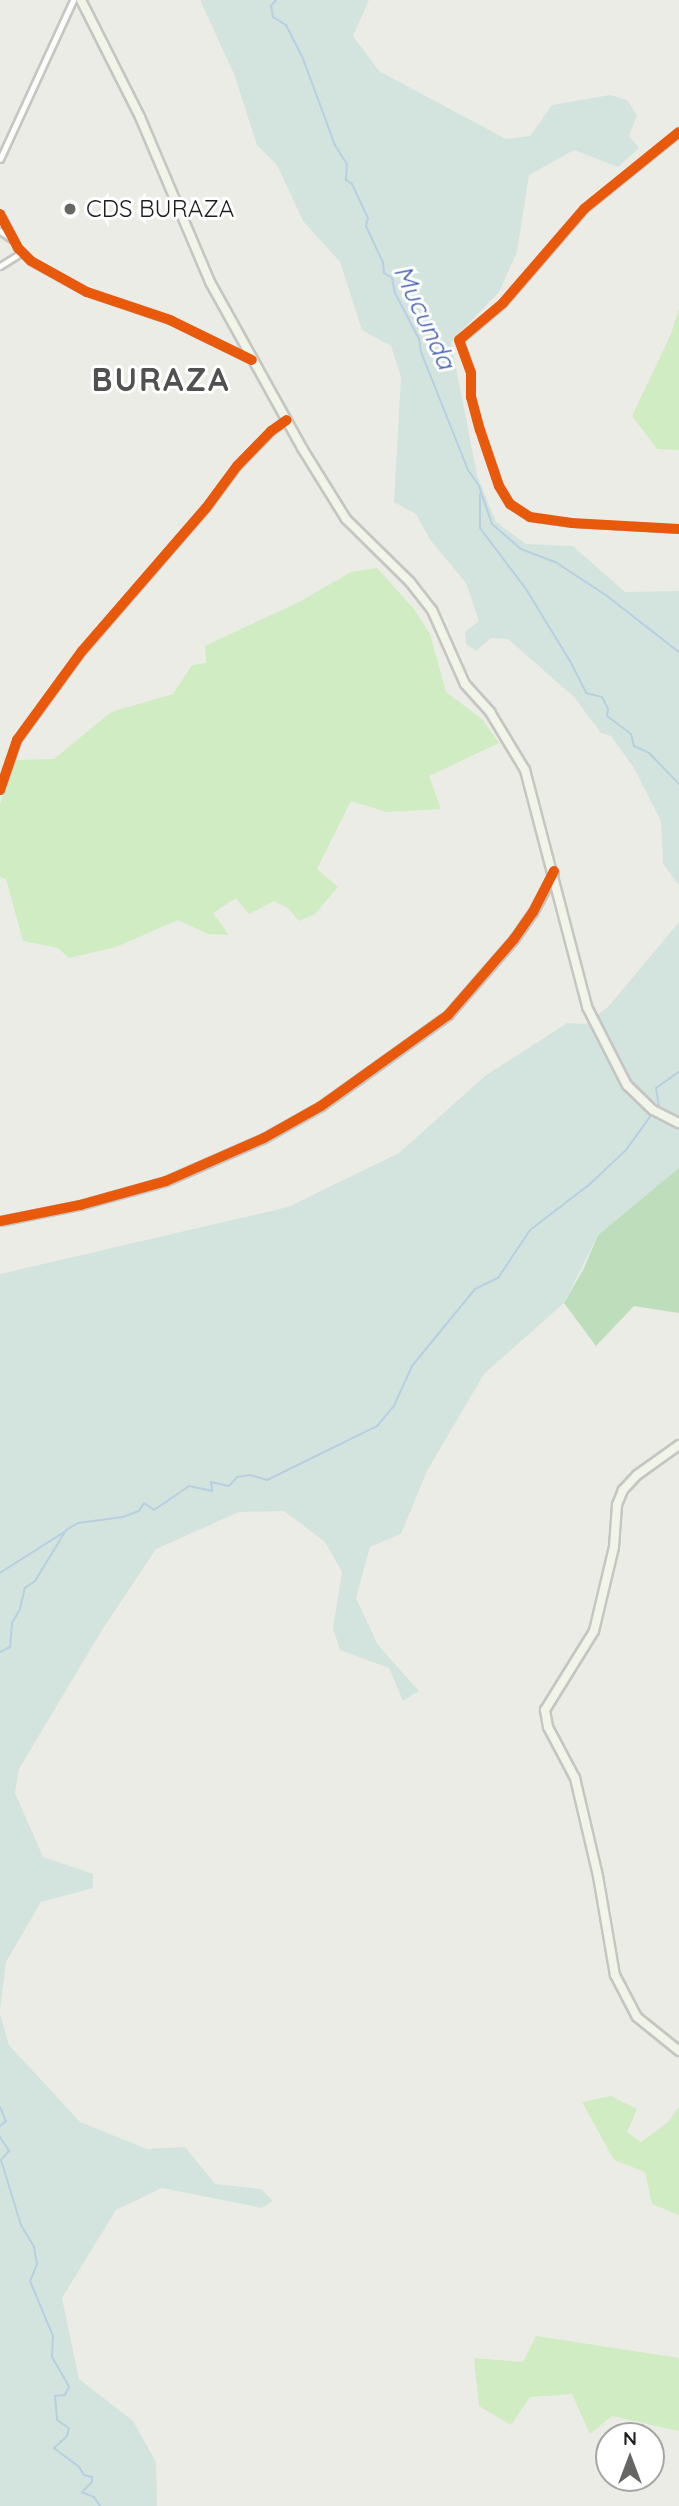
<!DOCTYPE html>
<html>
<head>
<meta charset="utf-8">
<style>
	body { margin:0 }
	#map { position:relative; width:679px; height:2506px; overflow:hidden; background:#ecece6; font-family:Quicksand,sans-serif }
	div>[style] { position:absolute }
	.grass>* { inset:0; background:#cfecc3 }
	.forest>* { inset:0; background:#beddba }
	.wetland>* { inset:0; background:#d3e4de }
	.stream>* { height:2px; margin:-1px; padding:0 1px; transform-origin:1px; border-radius:1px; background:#b8cfe1 }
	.roads { filter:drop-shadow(2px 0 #c5c5c2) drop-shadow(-2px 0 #c5c5c2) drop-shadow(0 2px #c5c5c2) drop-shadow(0 -2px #c5c5c2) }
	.minor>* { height:5px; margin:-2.5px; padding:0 2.5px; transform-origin:2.5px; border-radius:2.5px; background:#fcfcfb }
	.tertiary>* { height:7px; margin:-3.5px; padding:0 3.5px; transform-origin:3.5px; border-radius:3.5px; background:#fcfcfb }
	.secondary>* { height:8px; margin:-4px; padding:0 4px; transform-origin:4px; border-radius:4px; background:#f0f4e9 }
	.cycleway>* { height:10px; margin:-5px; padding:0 5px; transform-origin:5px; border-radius:5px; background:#e8590c }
	.dots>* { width:19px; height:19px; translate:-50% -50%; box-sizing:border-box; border:4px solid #fff; border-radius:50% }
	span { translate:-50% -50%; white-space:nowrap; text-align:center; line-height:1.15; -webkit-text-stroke:6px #fff; paint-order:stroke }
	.poi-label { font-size:24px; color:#1e1e1e }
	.left { translate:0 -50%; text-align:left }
	.water-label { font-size:26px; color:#4561b2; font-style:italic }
	.district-label { font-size:32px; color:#515151; font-weight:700; letter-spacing:2px }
	.north { position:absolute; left:595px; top:2422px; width:70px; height:70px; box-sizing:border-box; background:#fff; border:2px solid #a5a5a5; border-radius:50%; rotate:0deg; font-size:19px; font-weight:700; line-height:28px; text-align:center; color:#1e1e1e }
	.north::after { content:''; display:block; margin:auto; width:24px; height:32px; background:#666664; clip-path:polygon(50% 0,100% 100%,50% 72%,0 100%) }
</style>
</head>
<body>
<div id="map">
	<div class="grass">
		<i style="clip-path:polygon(679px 309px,679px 450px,657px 449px,632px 416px,671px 334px)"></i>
		<i style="clip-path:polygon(377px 568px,414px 609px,430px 634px,446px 692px,482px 719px,499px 743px,429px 776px,441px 809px,387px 812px,351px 801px,317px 869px,338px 887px,315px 914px,299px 921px,288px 908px,274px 901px,249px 914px,236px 898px,213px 913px,229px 935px,208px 934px,178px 920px,116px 947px,69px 958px,58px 948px,23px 941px,6px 879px,0 877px,0 804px,14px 760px,54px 759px,111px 712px,173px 694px,192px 665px,206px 663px,205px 646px,301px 601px,351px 572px)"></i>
		<i style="clip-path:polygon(611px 2096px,637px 2109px,627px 2132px,641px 2142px,667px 2123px,679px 2107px,679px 2215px,652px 2204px,645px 2172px,614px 2160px,582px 2102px)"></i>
		<i style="clip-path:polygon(536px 2336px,679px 2358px,679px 2431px,612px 2416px,590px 2434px,572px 2394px,530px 2397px,511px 2425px,479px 2406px,474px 2358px,523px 2362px)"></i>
	</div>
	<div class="forest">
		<i style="clip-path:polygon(679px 1167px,679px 1313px,634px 1306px,596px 1346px,564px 1303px,584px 1268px,598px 1235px)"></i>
	</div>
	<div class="wetland">
		<i style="clip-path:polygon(200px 0,369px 0,353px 36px,379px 71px,506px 139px,530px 136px,552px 105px,610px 95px,627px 100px,637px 115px,629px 136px,639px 148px,618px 167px,574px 150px,529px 175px,517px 252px,499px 292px,451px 342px,477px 475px,496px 522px,526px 544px,573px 546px,625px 592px,679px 591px,679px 885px,663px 864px,661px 821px,634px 768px,611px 736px,601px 733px,574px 697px,508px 639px,491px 638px,476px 651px,466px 644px,465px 632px,479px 621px,466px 583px,431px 541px,416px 514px,394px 502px,401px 377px,391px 346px,362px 330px,340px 262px,303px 221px,277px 165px,257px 145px,234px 74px)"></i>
		<i style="clip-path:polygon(679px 922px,679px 1168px,598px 1235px,564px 1303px,484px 1374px,427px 1471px,401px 1534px,370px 1547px,356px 1598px,378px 1645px,419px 1691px,403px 1701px,389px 1668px,340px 1650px,333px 1628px,342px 1572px,325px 1542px,284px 1511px,239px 1512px,156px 1549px,102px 1630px,19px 1769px,15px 1793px,43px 1857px,93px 1874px,93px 1888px,41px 1902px,6px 1962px,0 2010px,0 1274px,288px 1207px,399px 1153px,485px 1076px,567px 1023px,585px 1024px,608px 1007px)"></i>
		<i style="clip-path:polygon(0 2014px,9px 2045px,80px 2122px,147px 2149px,185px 2147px,215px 2184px,261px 2189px,273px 2201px,262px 2208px,162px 2188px,116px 2210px,62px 2298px,79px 2379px,133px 2421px,156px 2462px,157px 2506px,0 2506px)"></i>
	</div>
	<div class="stream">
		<i style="left:276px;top:0;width:8px;rotate:130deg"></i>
		<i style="left:271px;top:6px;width:11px;rotate:80deg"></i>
		<i style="left:273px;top:17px;width:15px;rotate:32deg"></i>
		<i style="left:286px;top:25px;width:35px;rotate:63deg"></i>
		<i style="left:302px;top:56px;width:95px;rotate:69.7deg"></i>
		<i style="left:335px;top:145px;width:22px;rotate:58deg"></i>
		<i style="left:347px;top:164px;width:16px;rotate:94deg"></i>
		<i style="left:346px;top:180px;width:7px;rotate:34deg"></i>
		<i style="left:352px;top:184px;width:38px;rotate:65deg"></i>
		<i style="left:368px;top:218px;width:8px;rotate:104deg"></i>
		<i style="left:366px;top:226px;width:40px;rotate:65deg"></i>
		<i style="left:383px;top:262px;width:11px;rotate:85deg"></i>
		<i style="left:384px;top:273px;width:9px;rotate:32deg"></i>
		<i style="left:392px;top:278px;width:15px;rotate:79deg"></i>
		<i style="left:395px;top:293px;width:52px;rotate:62.4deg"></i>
		<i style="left:419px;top:339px;width:13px;rotate:81deg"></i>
		<i style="left:421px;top:352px;width:127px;rotate:68.3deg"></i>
		<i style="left:468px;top:470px;width:19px;rotate:55deg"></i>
		<i style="left:479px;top:486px;width:40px;rotate:71.1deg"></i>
		<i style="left:492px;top:524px;width:38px;rotate:41deg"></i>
		<i style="left:521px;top:549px;width:39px;rotate:21deg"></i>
		<i style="left:557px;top:563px;width:60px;rotate:33.4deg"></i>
		<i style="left:607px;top:596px;width:91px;rotate:37.9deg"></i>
		<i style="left:480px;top:494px;width:34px;rotate:90deg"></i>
		<i style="left:480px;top:528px;width:76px;rotate:53deg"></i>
		<i style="left:526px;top:589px;width:84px;rotate:58.6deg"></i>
		<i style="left:570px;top:661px;width:36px;rotate:63deg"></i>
		<i style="left:586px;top:693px;width:16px;rotate:14deg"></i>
		<i style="left:602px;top:697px;width:13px;rotate:63deg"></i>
		<i style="left:608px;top:709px;width:7px;rotate:98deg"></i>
		<i style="left:607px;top:716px;width:30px;rotate:37deg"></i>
		<i style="left:631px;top:734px;width:12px;rotate:76deg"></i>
		<i style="left:634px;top:746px;width:17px;rotate:25deg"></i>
		<i style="left:649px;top:753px;width:43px;rotate:45.9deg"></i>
		<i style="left:659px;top:1107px;width:19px;rotate:-99deg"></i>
		<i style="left:656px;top:1088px;width:28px;rotate:-35deg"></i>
		<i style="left:0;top:1573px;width:76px;rotate:-32.6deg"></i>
		<i style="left:0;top:1652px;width:11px;rotate:-27deg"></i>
		<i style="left:10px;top:1647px;width:24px;rotate:-85deg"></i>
		<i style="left:12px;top:1623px;width:16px;rotate:-60deg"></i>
		<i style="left:20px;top:1609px;width:22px;rotate:-77deg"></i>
		<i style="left:25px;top:1588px;width:12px;rotate:-35deg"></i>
		<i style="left:35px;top:1581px;width:60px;rotate:-58.7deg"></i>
		<i style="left:66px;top:1530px;width:14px;rotate:-30deg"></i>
		<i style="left:78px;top:1523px;width:45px;rotate:-7.6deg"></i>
		<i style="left:123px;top:1517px;width:17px;rotate:-21deg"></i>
		<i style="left:139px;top:1511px;width:9px;rotate:-58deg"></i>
		<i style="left:144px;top:1503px;width:12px;rotate:35deg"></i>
		<i style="left:154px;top:1510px;width:42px;rotate:-34.4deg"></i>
		<i style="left:189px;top:1486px;width:24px;rotate:12deg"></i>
		<i style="left:212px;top:1491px;width:9px;rotate:-96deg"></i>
		<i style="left:211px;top:1482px;width:18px;rotate:13deg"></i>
		<i style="left:229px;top:1486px;width:12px;rotate:-48deg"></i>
		<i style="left:237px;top:1477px;width:13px;rotate:-9deg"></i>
		<i style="left:250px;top:1475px;width:18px;rotate:16deg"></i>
		<i style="left:267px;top:1480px;width:123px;rotate:-26.1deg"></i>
		<i style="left:377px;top:1426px;width:26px;rotate:-50deg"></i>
		<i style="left:394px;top:1406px;width:44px;rotate:-65.8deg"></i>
		<i style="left:412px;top:1366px;width:99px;rotate:-50.7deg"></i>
		<i style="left:475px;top:1289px;width:25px;rotate:-26deg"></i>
		<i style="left:498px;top:1278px;width:58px;rotate:-56.3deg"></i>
		<i style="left:530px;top:1230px;width:76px;rotate:-37.5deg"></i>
		<i style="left:590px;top:1184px;width:50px;rotate:-43.4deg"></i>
		<i style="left:626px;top:1150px;width:44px;rotate:-54.2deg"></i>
		<i style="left:0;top:2107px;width:15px;rotate:67deg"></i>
		<i style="left:6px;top:2121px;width:8px;rotate:140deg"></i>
		<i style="left:0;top:2137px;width:17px;rotate:57deg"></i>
		<i style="left:9px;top:2151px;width:12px;rotate:132deg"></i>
		<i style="left:1px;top:2160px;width:68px;rotate:72.9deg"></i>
		<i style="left:21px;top:2225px;width:26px;rotate:59deg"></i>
		<i style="left:34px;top:2247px;width:17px;rotate:80deg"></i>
		<i style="left:37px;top:2264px;width:18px;rotate:112deg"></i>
		<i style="left:30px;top:2281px;width:60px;rotate:67.3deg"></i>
		<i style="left:53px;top:2336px;width:21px;rotate:93deg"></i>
		<i style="left:52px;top:2357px;width:34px;rotate:60deg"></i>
		<i style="left:69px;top:2387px;width:9px;rotate:117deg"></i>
		<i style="left:65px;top:2395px;width:10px;rotate:174deg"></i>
		<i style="left:55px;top:2396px;width:24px;rotate:85deg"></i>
		<i style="left:57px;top:2420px;width:14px;rotate:34deg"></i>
		<i style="left:69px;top:2428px;width:8px;rotate:104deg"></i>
		<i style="left:67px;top:2436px;width:18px;rotate:137deg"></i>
		<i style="left:54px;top:2448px;width:31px;rotate:37deg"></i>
		<i style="left:79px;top:2467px;width:9px;rotate:58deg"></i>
		<i style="left:84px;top:2475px;width:8px;rotate:14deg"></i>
		<i style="left:92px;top:2477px;width:5px;rotate:90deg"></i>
		<i style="left:92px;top:2482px;width:14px;rotate:135deg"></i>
		<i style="left:82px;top:2492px;width:13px;rotate:23deg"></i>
		<i style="left:94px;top:2497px;width:11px;rotate:56deg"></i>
	</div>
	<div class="roads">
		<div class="minor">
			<i style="left:679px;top:132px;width:122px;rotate:141deg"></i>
			<i style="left:584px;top:209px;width:124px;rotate:130.8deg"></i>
			<i style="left:503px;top:303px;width:57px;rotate:139.9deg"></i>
			<i style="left:459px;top:340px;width:35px;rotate:70deg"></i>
			<i style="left:471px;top:373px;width:24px;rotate:90deg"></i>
			<i style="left:471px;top:397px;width:34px;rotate:75deg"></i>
			<i style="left:480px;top:430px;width:59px;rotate:71.3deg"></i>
			<i style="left:499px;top:486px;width:21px;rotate:59deg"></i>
			<i style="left:510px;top:504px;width:24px;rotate:33deg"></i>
			<i style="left:530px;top:517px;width:42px;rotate:8.1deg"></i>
			<i style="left:572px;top:523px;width:107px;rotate:3.2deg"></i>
			<i style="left:0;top:159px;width:175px;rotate:-65.3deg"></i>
			<i style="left:0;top:214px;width:38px;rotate:62deg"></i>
			<i style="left:18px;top:248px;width:18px;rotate:45deg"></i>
			<i style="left:31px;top:261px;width:64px;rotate:29deg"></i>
			<i style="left:87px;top:292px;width:88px;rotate:18.6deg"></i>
			<i style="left:170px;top:320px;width:91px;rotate:26deg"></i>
			<i style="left:0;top:231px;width:14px;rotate:34deg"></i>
			<i style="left:0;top:266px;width:25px;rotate:-32deg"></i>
			<i style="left:0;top:790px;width:53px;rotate:-71.2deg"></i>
			<i style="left:17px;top:740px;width:110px;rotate:-53.9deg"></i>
			<i style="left:82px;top:651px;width:189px;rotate:-49.1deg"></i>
			<i style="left:206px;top:508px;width:52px;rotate:-53.6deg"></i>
			<i style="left:237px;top:466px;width:49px;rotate:-45.8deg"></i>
			<i style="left:271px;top:431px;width:19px;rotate:-35deg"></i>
		</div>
		<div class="tertiary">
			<i style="left:0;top:1221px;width:82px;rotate:-11.3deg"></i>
			<i style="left:80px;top:1205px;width:89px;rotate:-15.6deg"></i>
			<i style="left:166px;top:1181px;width:107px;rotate:-23.7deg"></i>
			<i style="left:264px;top:1138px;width:65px;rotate:-29.3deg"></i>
			<i style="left:321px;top:1106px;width:156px;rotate:-35.6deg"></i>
			<i style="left:448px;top:1015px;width:101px;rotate:-49deg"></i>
			<i style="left:514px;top:939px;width:33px;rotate:-55deg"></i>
			<i style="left:533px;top:912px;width:44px;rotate:-61.7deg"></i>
		</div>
		<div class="secondary">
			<i style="left:81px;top:0;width:131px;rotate:63.2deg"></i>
			<i style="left:140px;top:117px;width:179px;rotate:67deg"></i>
			<i style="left:210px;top:282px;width:190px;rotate:61deg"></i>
			<i style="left:302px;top:448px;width:84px;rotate:58.2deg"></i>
			<i style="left:346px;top:519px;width:90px;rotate:44.5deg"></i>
			<i style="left:410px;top:582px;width:36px;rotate:52deg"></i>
			<i style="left:432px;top:610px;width:81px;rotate:66deg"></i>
			<i style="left:465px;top:684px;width:38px;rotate:48deg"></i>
			<i style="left:490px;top:712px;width:68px;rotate:58.9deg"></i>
			<i style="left:525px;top:770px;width:245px;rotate:75.3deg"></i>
			<i style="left:587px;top:1007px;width:88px;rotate:62.9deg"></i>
			<i style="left:627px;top:1085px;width:36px;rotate:44deg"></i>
			<i style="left:653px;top:1110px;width:29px;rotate:27deg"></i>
			<i style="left:679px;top:1445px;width:52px;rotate:144.5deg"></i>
			<i style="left:637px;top:1475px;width:21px;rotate:133deg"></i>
			<i style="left:623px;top:1490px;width:16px;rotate:112deg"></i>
			<i style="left:617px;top:1505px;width:42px;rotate:94.1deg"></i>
			<i style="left:614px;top:1547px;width:86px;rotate:103.4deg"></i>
			<i style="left:594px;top:1631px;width:93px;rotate:121.8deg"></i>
			<i style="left:545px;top:1710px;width:17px;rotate:80deg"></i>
			<i style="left:548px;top:1727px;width:58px;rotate:62.1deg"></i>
			<i style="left:575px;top:1778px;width:101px;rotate:76.8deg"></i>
			<i style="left:598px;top:1876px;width:100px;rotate:80.3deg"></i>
			<i style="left:615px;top:1975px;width:47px;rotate:62.4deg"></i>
			<i style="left:637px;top:2017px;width:54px;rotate:39deg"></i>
		</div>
	</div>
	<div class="cycleway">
		<i style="left:679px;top:132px;width:122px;rotate:141deg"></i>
		<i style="left:584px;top:209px;width:124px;rotate:130.8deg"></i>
		<i style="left:503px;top:303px;width:57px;rotate:139.9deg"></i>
		<i style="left:459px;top:340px;width:35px;rotate:70deg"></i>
		<i style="left:471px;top:373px;width:24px;rotate:90deg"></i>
		<i style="left:471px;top:397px;width:34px;rotate:75deg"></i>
		<i style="left:480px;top:430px;width:59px;rotate:71.3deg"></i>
		<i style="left:499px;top:486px;width:21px;rotate:59deg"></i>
		<i style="left:510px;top:504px;width:24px;rotate:33deg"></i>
		<i style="left:530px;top:517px;width:42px;rotate:8.1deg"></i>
		<i style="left:572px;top:523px;width:107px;rotate:3.2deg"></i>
		<i style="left:0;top:214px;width:38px;rotate:62deg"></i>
		<i style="left:18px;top:248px;width:18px;rotate:45deg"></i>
		<i style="left:31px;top:261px;width:64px;rotate:29deg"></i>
		<i style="left:87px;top:292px;width:88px;rotate:18.6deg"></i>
		<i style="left:170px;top:320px;width:91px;rotate:26deg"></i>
		<i style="left:0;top:790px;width:53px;rotate:-71.2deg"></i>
		<i style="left:17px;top:740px;width:110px;rotate:-53.9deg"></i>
		<i style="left:82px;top:651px;width:189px;rotate:-49.1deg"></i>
		<i style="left:206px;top:508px;width:52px;rotate:-53.6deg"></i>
		<i style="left:237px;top:466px;width:49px;rotate:-45.8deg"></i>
		<i style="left:271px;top:431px;width:19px;rotate:-35deg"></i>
		<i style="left:0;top:1221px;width:82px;rotate:-11.3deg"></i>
		<i style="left:80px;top:1205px;width:89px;rotate:-15.6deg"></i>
		<i style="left:166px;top:1181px;width:107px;rotate:-23.7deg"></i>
		<i style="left:264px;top:1138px;width:65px;rotate:-29.3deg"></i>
		<i style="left:321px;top:1106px;width:156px;rotate:-35.6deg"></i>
		<i style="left:448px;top:1015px;width:101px;rotate:-49deg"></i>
		<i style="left:514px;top:939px;width:33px;rotate:-55deg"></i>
		<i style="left:533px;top:912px;width:46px;rotate:-62.9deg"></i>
	</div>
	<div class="dots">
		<i style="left:70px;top:209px;background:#666664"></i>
	</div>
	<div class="poi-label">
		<span class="left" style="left:86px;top:209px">CDS BURAZA</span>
	</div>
	<div class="water-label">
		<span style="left:425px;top:317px;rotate:65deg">Mucunda</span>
	</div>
	<div class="district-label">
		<span style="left:161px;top:379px">BURAZA</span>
	</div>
	<div class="north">N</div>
</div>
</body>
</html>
